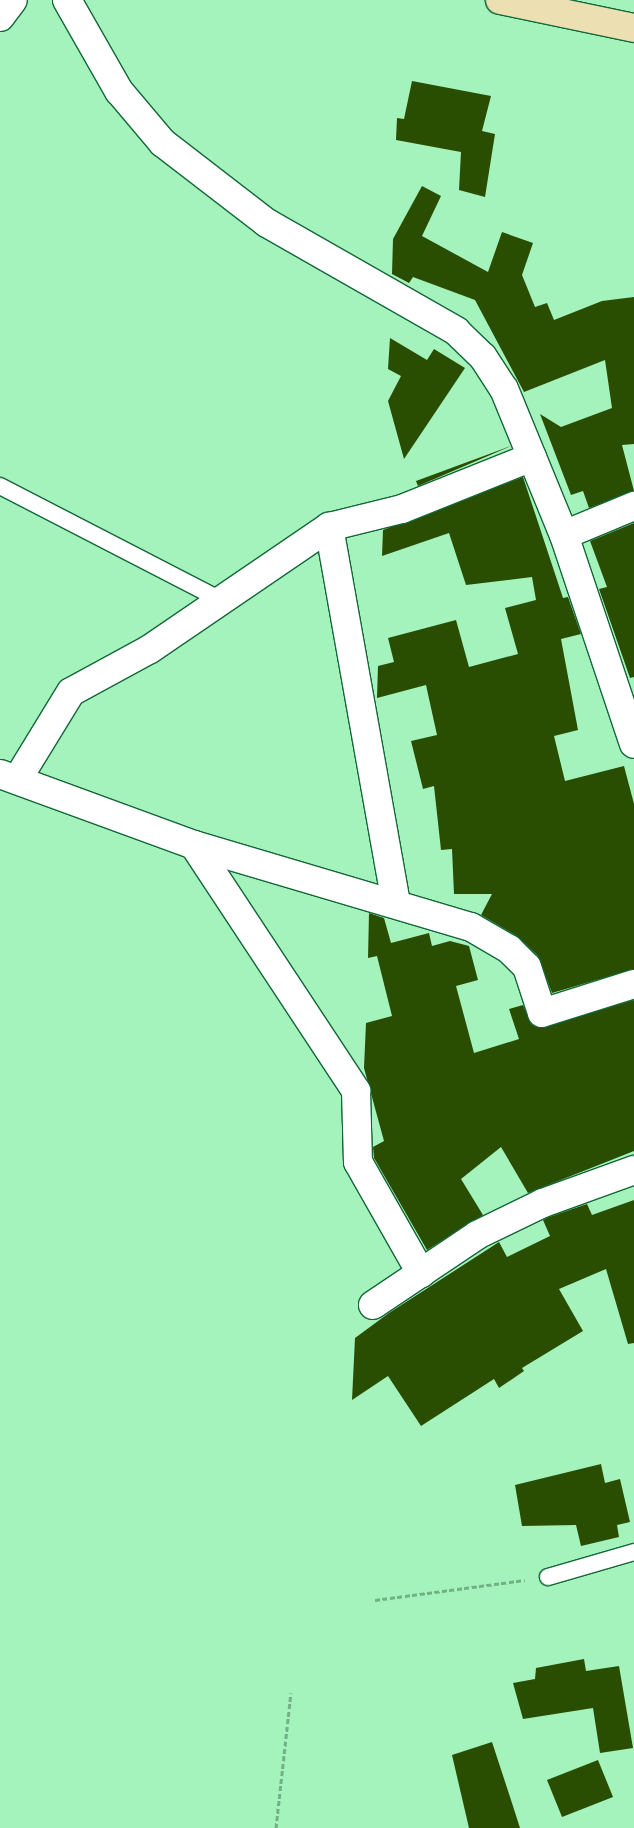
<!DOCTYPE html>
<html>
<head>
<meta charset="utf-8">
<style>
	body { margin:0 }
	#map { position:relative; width:634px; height:1828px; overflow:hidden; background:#a4f2bc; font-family:Signika,sans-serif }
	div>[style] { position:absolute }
	.building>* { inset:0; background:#294e01 }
	.path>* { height:3px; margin-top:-1.5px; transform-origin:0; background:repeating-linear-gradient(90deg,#72b186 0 5px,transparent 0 7.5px) }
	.roads { filter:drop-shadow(1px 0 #136738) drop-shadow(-1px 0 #136738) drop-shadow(0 1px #136738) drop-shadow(0 -1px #136738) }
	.service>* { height:16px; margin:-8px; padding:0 8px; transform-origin:8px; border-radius:8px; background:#fff }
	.minor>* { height:28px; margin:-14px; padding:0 14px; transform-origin:14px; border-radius:14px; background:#fff }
	.tertiary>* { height:28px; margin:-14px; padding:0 14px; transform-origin:14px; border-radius:14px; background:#fff }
	.primary>* { height:28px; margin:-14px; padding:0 14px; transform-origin:14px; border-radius:14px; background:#ecdfb1 }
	span { translate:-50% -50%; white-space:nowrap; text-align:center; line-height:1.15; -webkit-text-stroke:5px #fefefe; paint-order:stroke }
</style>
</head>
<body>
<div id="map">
	<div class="building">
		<i style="clip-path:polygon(412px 81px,491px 96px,482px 131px,495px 134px,485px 197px,459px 190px,461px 152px,396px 140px,397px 118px,404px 119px)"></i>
		<i style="clip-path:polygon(422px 186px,441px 196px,422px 236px,488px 272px,502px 232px,533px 243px,522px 275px,535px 307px,547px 303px,554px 320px,602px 301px,634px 297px,634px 444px,622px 445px,634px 491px,589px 508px,583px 491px,571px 495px,540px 414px,561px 427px,612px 408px,605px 360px,524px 392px,475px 300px,413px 277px,409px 283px,392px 274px,393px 239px)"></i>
		<i style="clip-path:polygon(390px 338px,427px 360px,434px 349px,465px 368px,404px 459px,388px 401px,401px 376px,388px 369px)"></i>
		<i style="clip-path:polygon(511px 446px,418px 486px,416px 481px,500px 450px)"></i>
		<i style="clip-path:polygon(523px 477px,563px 598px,568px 597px,581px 634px,561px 639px,578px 730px,554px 736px,565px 781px,624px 766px,634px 804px,634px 969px,552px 993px,538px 956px,517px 936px,481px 915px,492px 894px,454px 894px,452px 849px,441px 850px,434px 786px,423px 789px,411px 741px,437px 735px,426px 685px,377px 698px,378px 666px,394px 662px,388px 638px,456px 620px,469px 667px,518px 654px,505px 608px,536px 600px,532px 577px,466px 585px,449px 533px,382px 556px,383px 530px)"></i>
		<i style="clip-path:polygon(634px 523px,634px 677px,630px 678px,599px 589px,607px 587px,590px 541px)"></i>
		<i style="clip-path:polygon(369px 913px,384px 918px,391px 943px,429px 933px,432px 946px,450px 941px,469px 946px,478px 980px,456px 986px,474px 1053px,519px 1039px,509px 1009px,523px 1005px,531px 1024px,539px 1028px,634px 1000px,634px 1151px,528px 1193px,501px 1147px,461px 1179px,483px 1215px,427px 1250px,374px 1158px,373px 1147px,384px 1141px,364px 1068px,366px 1023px,392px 1016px,377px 956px,368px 958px)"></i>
		<i style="clip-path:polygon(634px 1200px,634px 1343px,628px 1344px,606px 1269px,559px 1289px,583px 1331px,522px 1368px,524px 1371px,499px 1388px,494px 1379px,421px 1426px,388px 1376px,352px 1400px,355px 1338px,389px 1313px,499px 1242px,507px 1257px,550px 1236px,543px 1220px,549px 1217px,587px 1204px,592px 1215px)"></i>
		<i style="clip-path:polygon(601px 1464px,605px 1483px,620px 1479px,630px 1522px,617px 1525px,619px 1537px,581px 1546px,576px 1525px,522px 1526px,515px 1485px)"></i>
		<i style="clip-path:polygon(584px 1659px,586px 1671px,619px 1666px,633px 1748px,600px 1753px,593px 1708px,523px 1719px,513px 1683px,535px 1679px,536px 1668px)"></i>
		<i style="clip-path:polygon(492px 1742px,511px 1800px,520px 1828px,469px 1828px,452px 1755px)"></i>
		<i style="clip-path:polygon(598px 1760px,613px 1797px,562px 1817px,547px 1780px)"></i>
	</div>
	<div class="path">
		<i style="left:375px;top:1600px;width:151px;rotate:-7.6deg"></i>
		<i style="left:276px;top:1828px;width:136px;rotate:-83.7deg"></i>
	</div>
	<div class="roads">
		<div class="service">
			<i style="left:0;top:486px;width:249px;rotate:27.3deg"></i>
			<i style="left:548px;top:1577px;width:90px;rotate:-16.2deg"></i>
		</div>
		<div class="minor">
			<i style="left:67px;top:0;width:105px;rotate:60.3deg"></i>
			<i style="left:119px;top:91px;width:68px;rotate:49.8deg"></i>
			<i style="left:163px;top:143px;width:131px;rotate:37.6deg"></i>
			<i style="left:267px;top:223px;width:218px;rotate:29.7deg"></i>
			<i style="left:456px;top:331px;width:37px;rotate:44deg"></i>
			<i style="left:483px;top:357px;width:38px;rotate:57deg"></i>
			<i style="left:504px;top:389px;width:158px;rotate:67.7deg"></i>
			<i style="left:564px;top:535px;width:220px;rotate:71.5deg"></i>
			<i style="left:329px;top:527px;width:382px;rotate:79.9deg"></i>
			<i style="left:564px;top:535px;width:76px;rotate:-22.5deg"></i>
			<i style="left:0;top:774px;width:207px;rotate:20.1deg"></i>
			<i style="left:194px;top:845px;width:289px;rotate:16.5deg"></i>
			<i style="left:471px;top:927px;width:44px;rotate:30.1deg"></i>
			<i style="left:509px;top:949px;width:25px;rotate:45deg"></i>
			<i style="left:527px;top:967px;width:48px;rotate:71.9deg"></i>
			<i style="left:542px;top:1013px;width:96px;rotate:-17.5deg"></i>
			<i style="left:17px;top:780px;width:103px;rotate:-58.5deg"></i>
			<i style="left:71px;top:692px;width:90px;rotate:-28.6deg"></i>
			<i style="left:150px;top:649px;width:217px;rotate:-34.3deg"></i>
			<i style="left:329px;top:527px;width:75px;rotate:-13.9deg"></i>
			<i style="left:402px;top:509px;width:140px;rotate:-21.8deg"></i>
			<i style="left:194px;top:845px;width:295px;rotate:56.6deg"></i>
			<i style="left:356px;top:1091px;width:71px;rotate:88.4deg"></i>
			<i style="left:358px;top:1162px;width:128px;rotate:60.4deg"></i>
			<i style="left:373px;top:1305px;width:125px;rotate:-33.9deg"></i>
			<i style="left:477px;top:1235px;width:73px;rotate:-25.9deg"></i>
			<i style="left:543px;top:1203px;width:97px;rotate:-19.9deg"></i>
		</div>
		<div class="tertiary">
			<i style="left:0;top:17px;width:21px;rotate:-53deg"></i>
		</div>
		<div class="primary">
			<i style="left:500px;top:0;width:137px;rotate:11.8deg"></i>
		</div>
	</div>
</div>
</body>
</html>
